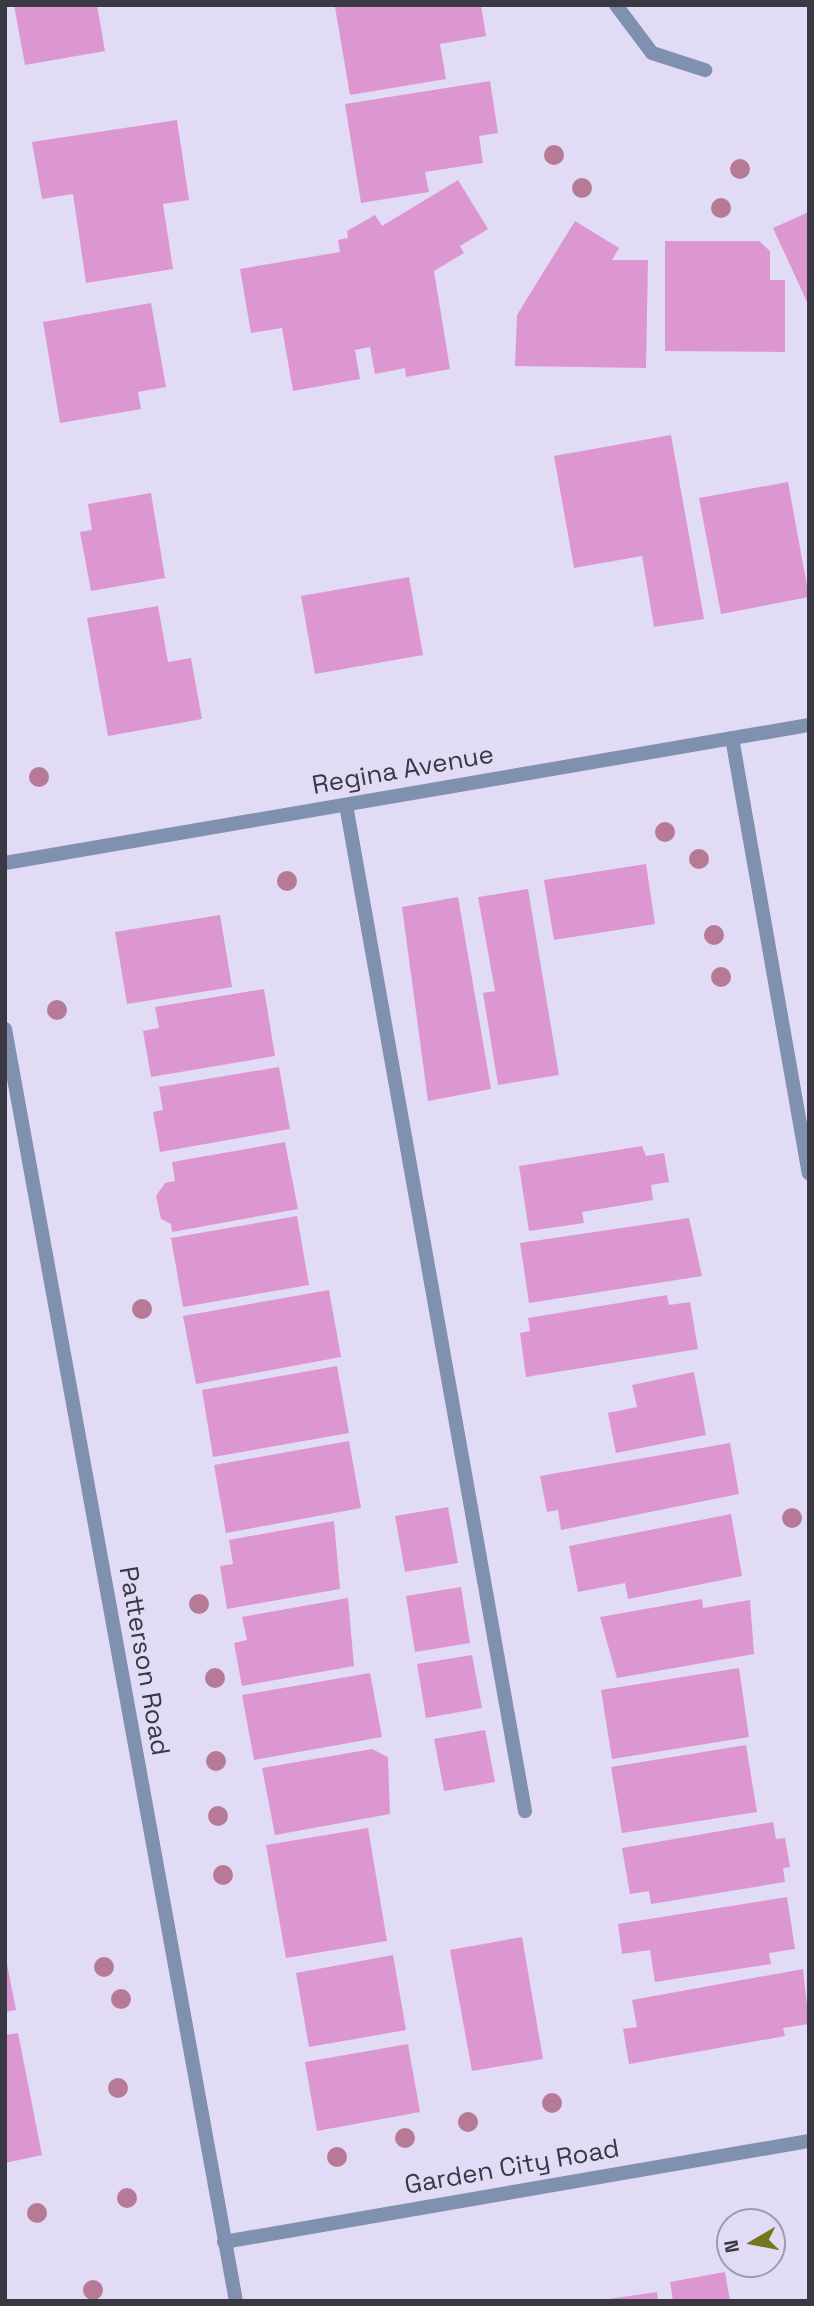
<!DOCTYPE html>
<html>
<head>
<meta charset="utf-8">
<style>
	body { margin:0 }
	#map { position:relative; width:814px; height:2306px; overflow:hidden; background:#e2dbf5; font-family:"Space Grotesk",sans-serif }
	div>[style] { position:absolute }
	.building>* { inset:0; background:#dc97d1 }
	.service>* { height:14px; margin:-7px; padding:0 7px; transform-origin:7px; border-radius:7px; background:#8090af }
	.minor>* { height:14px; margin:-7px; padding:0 7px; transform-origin:7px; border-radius:7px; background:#8090af }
	.trees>* { width:20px; height:20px; margin:-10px; border-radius:50%; background:#b77a96 }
	span { translate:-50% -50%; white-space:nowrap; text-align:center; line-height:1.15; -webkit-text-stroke:5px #e2dbf5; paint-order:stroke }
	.street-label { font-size:26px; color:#3a3842 }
	.frame { position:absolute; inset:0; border:7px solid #3a3842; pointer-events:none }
	.north { position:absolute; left:716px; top:2208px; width:70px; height:70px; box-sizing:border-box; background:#e2dbf5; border:2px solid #9f9aad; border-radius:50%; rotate:260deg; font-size:19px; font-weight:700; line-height:28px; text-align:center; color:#3a3842 }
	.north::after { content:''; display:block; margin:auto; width:24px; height:32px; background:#73761e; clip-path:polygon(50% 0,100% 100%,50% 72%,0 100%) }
</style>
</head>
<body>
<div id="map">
	<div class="building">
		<i style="clip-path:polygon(14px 5px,97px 5px,105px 51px,25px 65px)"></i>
		<i style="clip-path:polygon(346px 5px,481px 5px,486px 36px,440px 44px,446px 79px,350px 95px,335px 7px)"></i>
		<i style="clip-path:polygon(490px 81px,498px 133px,479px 136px,483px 163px,425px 172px,429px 192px,361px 203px,345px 104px)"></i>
		<i style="clip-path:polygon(177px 120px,189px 200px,163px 204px,173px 269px,86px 283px,73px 194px,42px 199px,32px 142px)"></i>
		<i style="clip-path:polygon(458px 180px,488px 229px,460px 246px,464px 253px,434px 271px,450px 369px,406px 377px,405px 368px,375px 374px,370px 347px,355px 350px,360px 379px,293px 391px,282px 328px,251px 333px,240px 269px,340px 252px,338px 240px,348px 238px,347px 231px,375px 215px,382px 226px)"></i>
		<i style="clip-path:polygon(809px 212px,809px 306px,773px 228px)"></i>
		<i style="clip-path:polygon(575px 221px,619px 248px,612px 260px,648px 260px,646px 368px,515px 366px,517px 315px)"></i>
		<i style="clip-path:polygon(665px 241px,759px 241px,770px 251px,770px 280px,785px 280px,785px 352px,665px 351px)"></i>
		<i style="clip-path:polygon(151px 303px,166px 387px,138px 392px,141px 409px,60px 423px,43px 322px)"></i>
		<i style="clip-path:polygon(671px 435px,704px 619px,654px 627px,642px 556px,574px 568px,554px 456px)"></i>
		<i style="clip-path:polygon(788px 482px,809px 597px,721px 614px,699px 498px)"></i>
		<i style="clip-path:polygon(151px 493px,165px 578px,91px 591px,80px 532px,92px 530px,88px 504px)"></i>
		<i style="clip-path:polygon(409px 577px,423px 655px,315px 674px,301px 596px)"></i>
		<i style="clip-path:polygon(158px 606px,168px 662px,191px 658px,202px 719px,108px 736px,87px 618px)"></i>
		<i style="clip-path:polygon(646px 864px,655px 924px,554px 940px,544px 880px)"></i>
		<i style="clip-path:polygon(528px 889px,559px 1075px,498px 1085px,483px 993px,495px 991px,478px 897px)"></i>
		<i style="clip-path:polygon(458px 897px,491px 1089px,428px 1101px,402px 907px)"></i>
		<i style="clip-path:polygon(220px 915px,232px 987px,127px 1004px,115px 932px)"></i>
		<i style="clip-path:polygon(264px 989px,275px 1056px,151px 1077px,143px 1031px,159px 1028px,155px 1007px)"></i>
		<i style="clip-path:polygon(279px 1067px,290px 1129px,160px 1152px,153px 1112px,163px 1110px,159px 1087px)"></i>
		<i style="clip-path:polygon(285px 1142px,298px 1209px,172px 1232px,171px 1224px,161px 1219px,156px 1196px,165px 1183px,175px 1181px,172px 1162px)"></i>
		<i style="clip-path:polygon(642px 1146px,646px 1156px,664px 1153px,669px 1182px,651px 1185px,653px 1200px,582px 1212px,584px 1223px,529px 1231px,519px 1166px)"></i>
		<i style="clip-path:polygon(297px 1216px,309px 1285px,183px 1307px,171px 1238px)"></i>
		<i style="clip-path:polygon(689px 1218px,702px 1276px,529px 1303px,520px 1243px)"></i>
		<i style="clip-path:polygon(329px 1290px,341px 1357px,196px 1384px,183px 1316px)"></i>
		<i style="clip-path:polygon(667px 1295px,669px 1305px,690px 1302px,698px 1349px,526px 1377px,520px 1333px,530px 1331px,528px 1318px)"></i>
		<i style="clip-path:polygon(337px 1366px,349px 1433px,213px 1457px,202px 1390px)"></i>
		<i style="clip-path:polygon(694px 1372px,706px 1435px,616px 1453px,608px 1413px,637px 1407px,632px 1385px)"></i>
		<i style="clip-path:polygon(349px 1441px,361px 1508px,226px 1533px,214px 1465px)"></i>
		<i style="clip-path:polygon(730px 1443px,739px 1494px,561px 1530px,558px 1510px,547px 1512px,540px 1476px)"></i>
		<i style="clip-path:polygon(448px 1507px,458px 1563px,405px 1572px,395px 1516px)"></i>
		<i style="clip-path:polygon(731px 1514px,742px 1576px,628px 1599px,625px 1583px,578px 1592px,569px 1546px)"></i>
		<i style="clip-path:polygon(334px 1521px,340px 1589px,227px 1609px,220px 1566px,233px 1564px,229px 1540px)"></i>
		<i style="clip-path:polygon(461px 1587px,470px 1643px,415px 1652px,406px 1596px)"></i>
		<i style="clip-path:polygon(348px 1598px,354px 1666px,242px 1686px,234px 1643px,247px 1640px,242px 1617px)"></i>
		<i style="clip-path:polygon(702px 1599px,703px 1608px,750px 1600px,754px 1654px,617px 1678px,600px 1617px)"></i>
		<i style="clip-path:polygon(472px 1655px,482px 1708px,426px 1718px,417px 1664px)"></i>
		<i style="clip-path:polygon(739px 1668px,749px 1737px,612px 1759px,601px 1690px)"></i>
		<i style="clip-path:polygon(370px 1673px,382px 1737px,254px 1760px,242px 1695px)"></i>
		<i style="clip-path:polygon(485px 1730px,495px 1782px,444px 1791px,434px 1739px)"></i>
		<i style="clip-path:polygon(746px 1745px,757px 1812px,622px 1833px,611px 1767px)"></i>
		<i style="clip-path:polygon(372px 1749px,388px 1757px,390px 1814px,275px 1835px,262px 1768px)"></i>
		<i style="clip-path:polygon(773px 1822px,776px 1839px,785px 1838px,790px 1867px,783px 1868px,785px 1882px,651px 1904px,649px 1891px,630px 1894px,622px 1848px)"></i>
		<i style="clip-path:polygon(368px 1828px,387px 1941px,286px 1958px,266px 1845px)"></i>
		<i style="clip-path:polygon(787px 1897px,795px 1949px,769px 1953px,771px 1964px,655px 1982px,650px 1950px,622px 1954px,618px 1924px)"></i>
		<i style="clip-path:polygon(522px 1937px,543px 2059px,472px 2071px,450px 1950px)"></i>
		<i style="clip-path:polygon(5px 1954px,16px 2010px,5px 2012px)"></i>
		<i style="clip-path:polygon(393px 1955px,406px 2030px,309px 2047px,296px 1973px)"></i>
		<i style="clip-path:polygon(803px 1969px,809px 2024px,783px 2028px,785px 2036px,629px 2064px,623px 2029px,637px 2027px,632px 2000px)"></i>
		<i style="clip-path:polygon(18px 2033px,42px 2155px,5px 2163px,5px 2035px)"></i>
		<i style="clip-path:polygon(408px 2044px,420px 2112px,317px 2131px,305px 2062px)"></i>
		<i style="clip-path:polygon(725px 2272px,730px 2301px,673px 2301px,670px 2282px)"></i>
		<i style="clip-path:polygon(657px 2292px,658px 2301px,609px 2301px,609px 2299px)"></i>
	</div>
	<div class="service">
		<i style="left:346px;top:805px;width:1022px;rotate:79.91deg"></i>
	</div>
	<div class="minor">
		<i style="left:616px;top:5px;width:60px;rotate:53.1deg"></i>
		<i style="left:652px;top:53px;width:56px;rotate:17.8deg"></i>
		<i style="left:732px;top:738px;width:442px;rotate:80deg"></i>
		<i style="left:5px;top:863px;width:816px;rotate:-9.74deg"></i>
		<i style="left:5px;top:1029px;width:1293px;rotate:79.71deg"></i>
		<i style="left:224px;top:2242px;width:594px;rotate:-9.8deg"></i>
	</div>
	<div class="trees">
		<i style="left:554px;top:155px"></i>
		<i style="left:740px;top:169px"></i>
		<i style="left:582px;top:188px"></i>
		<i style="left:721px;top:208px"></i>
		<i style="left:39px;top:777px"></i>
		<i style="left:665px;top:832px"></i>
		<i style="left:699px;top:859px"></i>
		<i style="left:287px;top:881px"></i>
		<i style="left:714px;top:935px"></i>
		<i style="left:721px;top:977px"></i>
		<i style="left:57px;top:1010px"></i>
		<i style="left:142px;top:1309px"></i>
		<i style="left:792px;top:1518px"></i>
		<i style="left:199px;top:1604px"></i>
		<i style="left:215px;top:1678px"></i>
		<i style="left:216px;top:1761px"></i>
		<i style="left:218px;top:1816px"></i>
		<i style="left:223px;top:1875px"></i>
		<i style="left:104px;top:1967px"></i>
		<i style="left:121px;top:1999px"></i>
		<i style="left:118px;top:2088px"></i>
		<i style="left:552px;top:2103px"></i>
		<i style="left:468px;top:2122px"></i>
		<i style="left:405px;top:2138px"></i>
		<i style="left:337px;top:2157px"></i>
		<i style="left:127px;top:2198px"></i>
		<i style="left:37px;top:2213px"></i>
		<i style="left:93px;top:2290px"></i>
	</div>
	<div class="street-label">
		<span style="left:403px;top:770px;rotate:-10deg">Regina Avenue</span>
		<span style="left:144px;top:1661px;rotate:80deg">Patterson Road</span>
		<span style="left:512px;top:2167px;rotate:-10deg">Garden City Road</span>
	</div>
	<div class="frame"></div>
	<div class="north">N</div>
</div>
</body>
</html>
